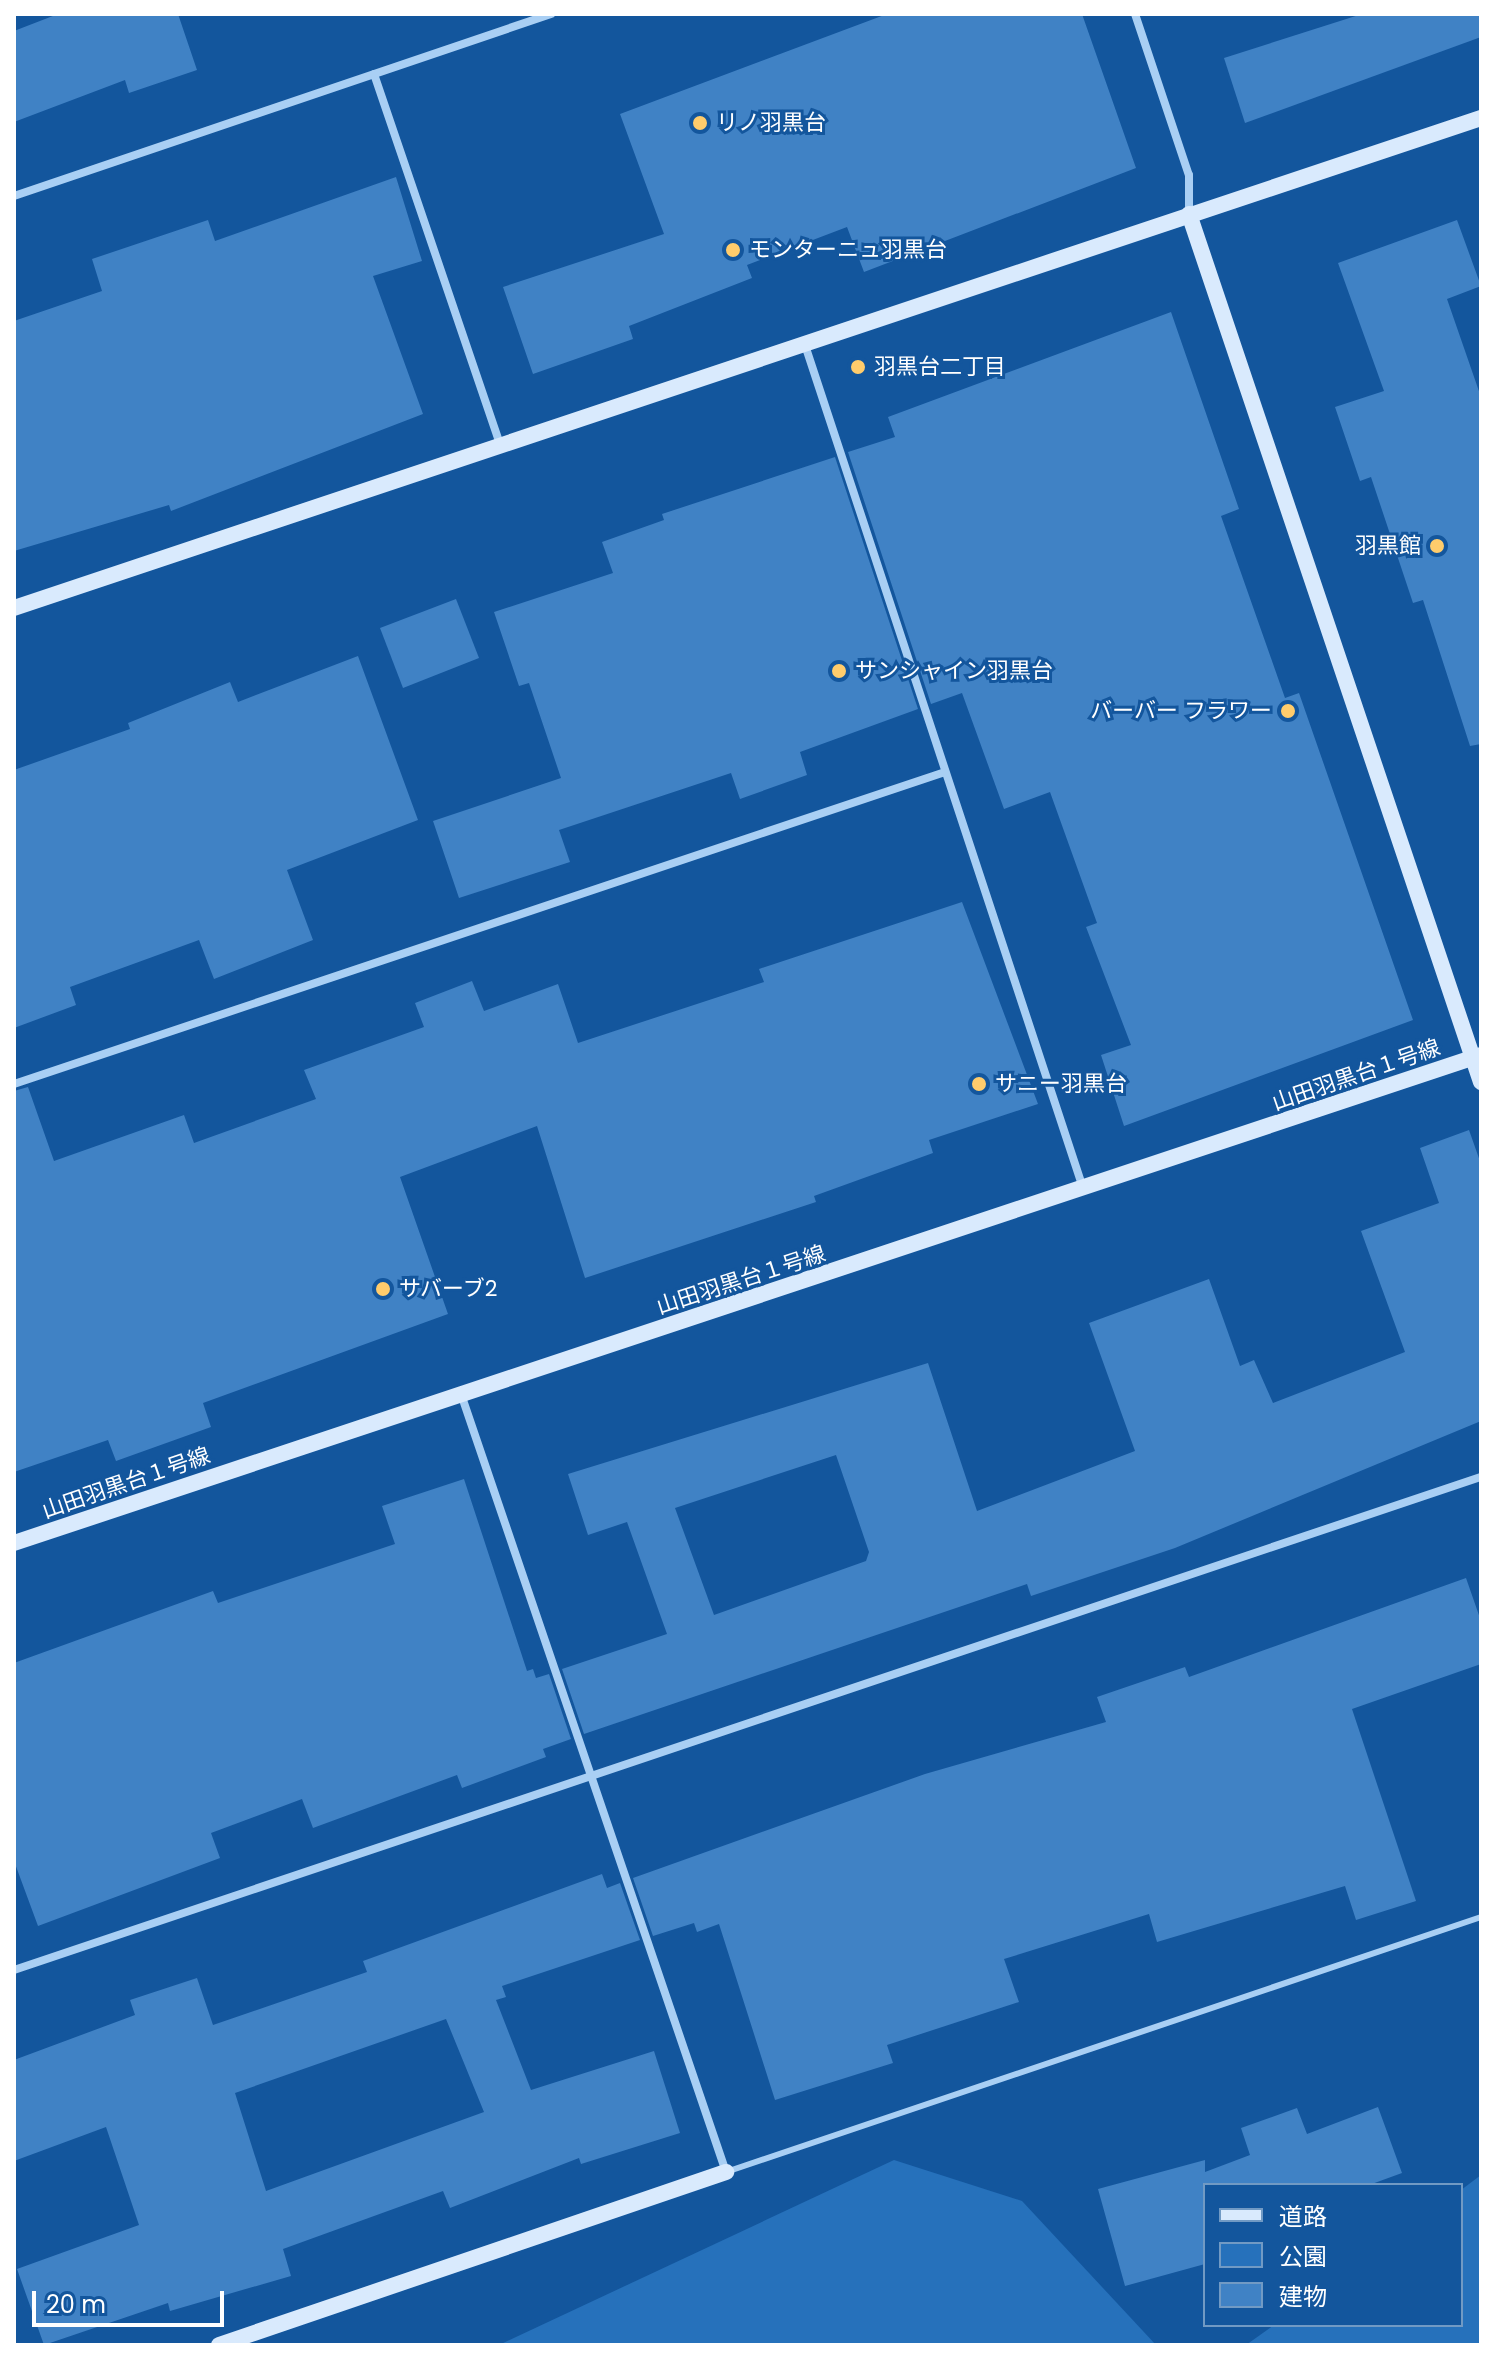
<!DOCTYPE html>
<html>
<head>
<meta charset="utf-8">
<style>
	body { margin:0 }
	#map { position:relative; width:1495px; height:2359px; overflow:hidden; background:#13569d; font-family:Poppins,"Noto Sans JP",sans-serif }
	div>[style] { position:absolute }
	.green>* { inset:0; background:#2671bb }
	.building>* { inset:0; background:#4082c5 }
	.lane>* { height:6px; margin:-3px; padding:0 3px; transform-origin:3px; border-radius:3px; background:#a9cff4 }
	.street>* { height:8px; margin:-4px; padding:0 4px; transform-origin:4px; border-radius:4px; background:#a9cff4 }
	.secondary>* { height:16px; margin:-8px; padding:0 8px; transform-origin:8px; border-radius:8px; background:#d9eafd }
	.dots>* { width:22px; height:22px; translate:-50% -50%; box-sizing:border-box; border:4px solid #13569d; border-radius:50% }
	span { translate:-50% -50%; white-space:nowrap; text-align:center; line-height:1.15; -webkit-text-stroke:6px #13569d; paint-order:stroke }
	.poi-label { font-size:22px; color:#fff }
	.left { translate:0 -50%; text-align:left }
	.right { translate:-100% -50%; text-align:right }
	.street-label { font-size:22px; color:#fff }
	.frame { position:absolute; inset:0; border:16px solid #fff; pointer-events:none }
	.legend { position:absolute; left:1203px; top:2183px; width:260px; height:144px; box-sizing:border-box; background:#13569d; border:2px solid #719ac4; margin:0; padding:10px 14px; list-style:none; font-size:24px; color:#fff }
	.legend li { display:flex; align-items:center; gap:16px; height:40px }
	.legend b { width:40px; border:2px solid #719ac4 }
	.scale { position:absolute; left:32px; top:2291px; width:192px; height:36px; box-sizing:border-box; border:4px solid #fff; border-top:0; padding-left:10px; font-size:24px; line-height:28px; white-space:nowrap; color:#fff; -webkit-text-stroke:6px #13569d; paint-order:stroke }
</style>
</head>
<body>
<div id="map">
	<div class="green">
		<i style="clip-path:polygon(894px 2160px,1022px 2201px,1156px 2345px,499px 2345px)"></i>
		<i style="clip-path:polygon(1481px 2175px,1481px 2345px,1246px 2345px,1274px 2325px,1461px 2325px,1461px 2190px)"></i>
	</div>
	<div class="building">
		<i style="clip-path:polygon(58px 14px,178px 14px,197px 70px,129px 93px,125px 80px,14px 122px,14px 31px)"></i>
		<i style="clip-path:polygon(887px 14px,1082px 14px,1136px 168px,864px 272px,847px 227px,747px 265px,752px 278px,629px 326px,633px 339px,533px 374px,503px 287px,664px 234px,620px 114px)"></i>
		<i style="clip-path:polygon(1362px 14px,1481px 14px,1481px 37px,1245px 123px,1224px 58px)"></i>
		<i style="clip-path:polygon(396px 177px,422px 261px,373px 276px,423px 414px,171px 511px,169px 505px,14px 551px,14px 321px,102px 291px,92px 259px,208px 220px,215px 241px)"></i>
		<i style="clip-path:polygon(1457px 220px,1481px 286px,1447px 299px,1481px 397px,1481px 744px,1470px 746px,1423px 600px,1413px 603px,1371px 477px,1360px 481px,1335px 407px,1384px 391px,1338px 263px)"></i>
		<i style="clip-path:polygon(1171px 312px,1239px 509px,1221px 516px,1285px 698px,1299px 693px,1413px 1020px,1124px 1126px,1101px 1055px,1131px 1045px,1086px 927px,1097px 923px,1050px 792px,1004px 809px,962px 693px,931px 704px,848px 452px,895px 437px,888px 417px)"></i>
		<i style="clip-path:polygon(835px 457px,918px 709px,800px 752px,807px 775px,740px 799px,731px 773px,559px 830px,570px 862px,459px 898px,433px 821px,561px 778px,529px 683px,519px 686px,494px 612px,613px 573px,602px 542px,664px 520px,662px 514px)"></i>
		<i style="clip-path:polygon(456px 599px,479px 658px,403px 688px,380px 628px)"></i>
		<i style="clip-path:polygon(358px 656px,418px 820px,287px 870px,313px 940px,214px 979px,199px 940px,70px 987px,76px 1005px,14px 1028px,14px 770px,130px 729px,128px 723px,230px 682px,238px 702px)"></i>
		<i style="clip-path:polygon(962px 902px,1038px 1104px,929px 1140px,933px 1153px,814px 1196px,816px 1202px,585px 1278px,537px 1126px,400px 1177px,448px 1314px,203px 1403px,211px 1427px,116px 1461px,108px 1440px,14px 1472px,14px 1091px,28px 1087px,54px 1161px,184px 1115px,194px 1143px,316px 1099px,304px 1070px,424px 1027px,415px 1003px,472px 981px,484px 1011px,558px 984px,578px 1043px,764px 982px,759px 969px)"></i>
		<i style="clip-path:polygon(evenodd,1469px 1130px,1481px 1164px,1481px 1421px,1175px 1548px,1031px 1596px,1027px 1584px,584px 1734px,562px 1669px,667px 1634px,627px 1522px,588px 1535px,568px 1474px,928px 1363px,977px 1511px,1135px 1451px,1089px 1323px,1209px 1279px,1240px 1366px,1254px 1360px,1273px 1403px,1405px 1352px,1361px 1231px,1439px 1203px,1420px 1148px,1469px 1130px,836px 1455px,869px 1552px,866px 1561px,714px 1615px,675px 1508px,836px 1455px)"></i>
		<i style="clip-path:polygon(464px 1479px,527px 1671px,533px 1669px,536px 1678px,549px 1674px,571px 1739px,543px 1749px,546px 1757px,462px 1788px,457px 1775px,313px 1828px,302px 1799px,211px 1833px,220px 1858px,38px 1926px,14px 1861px,14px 1663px,213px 1591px,218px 1603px,395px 1544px,382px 1506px)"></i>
		<i style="clip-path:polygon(1466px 1578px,1481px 1621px,1481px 1664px,1352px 1709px,1416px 1901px,1356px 1920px,1345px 1886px,1157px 1942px,1149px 1914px,1004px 1959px,1019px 2002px,887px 2045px,893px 2063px,775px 2100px,719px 1924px,697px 1932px,694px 1923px,653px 1936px,633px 1878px,925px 1774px,1106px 1722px,1097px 1697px,1185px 1667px,1189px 1677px)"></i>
		<i style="clip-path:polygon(evenodd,602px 1874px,607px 1888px,620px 1883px,640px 1940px,502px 1986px,506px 1997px,496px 2000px,531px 2090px,654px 2051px,680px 2133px,581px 2164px,579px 2158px,450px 2208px,443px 2191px,283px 2249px,291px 2276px,170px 2311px,168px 2303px,44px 2345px,17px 2269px,139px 2225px,106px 2127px,14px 2161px,14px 2060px,135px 2015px,130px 2000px,197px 1978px,213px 2025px,367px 1972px,363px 1961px,602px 1874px,446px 2019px,484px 2112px,266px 2191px,235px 2093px,446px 2019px)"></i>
		<i style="clip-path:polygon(1378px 2107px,1402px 2173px,1369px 2185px,1205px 2185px,1205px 2264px,1125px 2286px,1098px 2189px,1205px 2160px,1205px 2172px,1250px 2155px,1241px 2128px,1297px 2108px,1307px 2134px)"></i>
	</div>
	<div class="lane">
		<i style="left:726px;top:2172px;width:797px;rotate:-18.66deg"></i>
	</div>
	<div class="street">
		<i style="left:1135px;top:14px;width:170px;rotate:71.5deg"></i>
		<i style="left:1189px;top:175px;width:39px;rotate:90deg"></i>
		<i style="left:374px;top:74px;width:395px;rotate:71.2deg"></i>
		<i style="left:14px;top:196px;width:567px;rotate:-18.72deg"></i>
		<i style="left:805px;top:345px;width:888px;rotate:71.75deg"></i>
		<i style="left:14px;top:1084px;width:982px;rotate:-18.53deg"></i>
		<i style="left:461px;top:1394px;width:822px;rotate:71.19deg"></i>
		<i style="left:14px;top:1970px;width:1548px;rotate:-18.58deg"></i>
	</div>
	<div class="secondary">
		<i style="left:1189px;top:214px;width:916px;rotate:71.41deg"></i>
		<i style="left:14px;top:608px;width:1547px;rotate:-18.47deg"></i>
		<i style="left:14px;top:1543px;width:1546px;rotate:-18.4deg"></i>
		<i style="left:219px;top:2345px;width:536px;rotate:-18.84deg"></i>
	</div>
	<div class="dots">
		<i style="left:700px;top:123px;background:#ffcc6c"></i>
		<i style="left:733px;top:250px;background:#ffcc6c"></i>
		<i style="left:858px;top:367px;background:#ffcc6c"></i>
		<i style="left:1437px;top:546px;background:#ffcc6c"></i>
		<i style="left:839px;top:671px;background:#ffcc6c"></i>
		<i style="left:1288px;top:711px;background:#ffcc6c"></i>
		<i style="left:979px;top:1084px;background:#ffcc6c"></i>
		<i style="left:383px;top:1289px;background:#ffcc6c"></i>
	</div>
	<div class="poi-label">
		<span class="left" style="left:716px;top:123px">リノ羽黒台</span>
		<span class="left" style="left:749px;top:250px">モンターニュ羽黒台</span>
		<span class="left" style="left:874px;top:367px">羽黒台二丁目</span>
		<span class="right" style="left:1421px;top:546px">羽黒館</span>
		<span class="left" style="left:855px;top:671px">サンシャイン羽黒台</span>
		<span class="right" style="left:1272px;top:711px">バーバー フラワー</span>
		<span class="left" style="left:995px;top:1084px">サニー羽黒台</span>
		<span class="left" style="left:399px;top:1289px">サバーブ2</span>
	</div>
	<div class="street-label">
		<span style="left:1356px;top:1075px;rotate:-19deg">山田羽黒台１号線</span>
		<span style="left:741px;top:1280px;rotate:-18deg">山田羽黒台１号線</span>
		<span style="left:126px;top:1483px;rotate:-19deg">山田羽黒台１号線</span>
	</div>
	<div class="frame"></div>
	<ul class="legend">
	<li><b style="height:10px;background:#d9eafd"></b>道路</li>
	<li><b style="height:22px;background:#2671bb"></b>公園</li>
	<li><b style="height:22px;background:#4082c5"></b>建物</li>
	</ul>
	<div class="scale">20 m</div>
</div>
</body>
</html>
